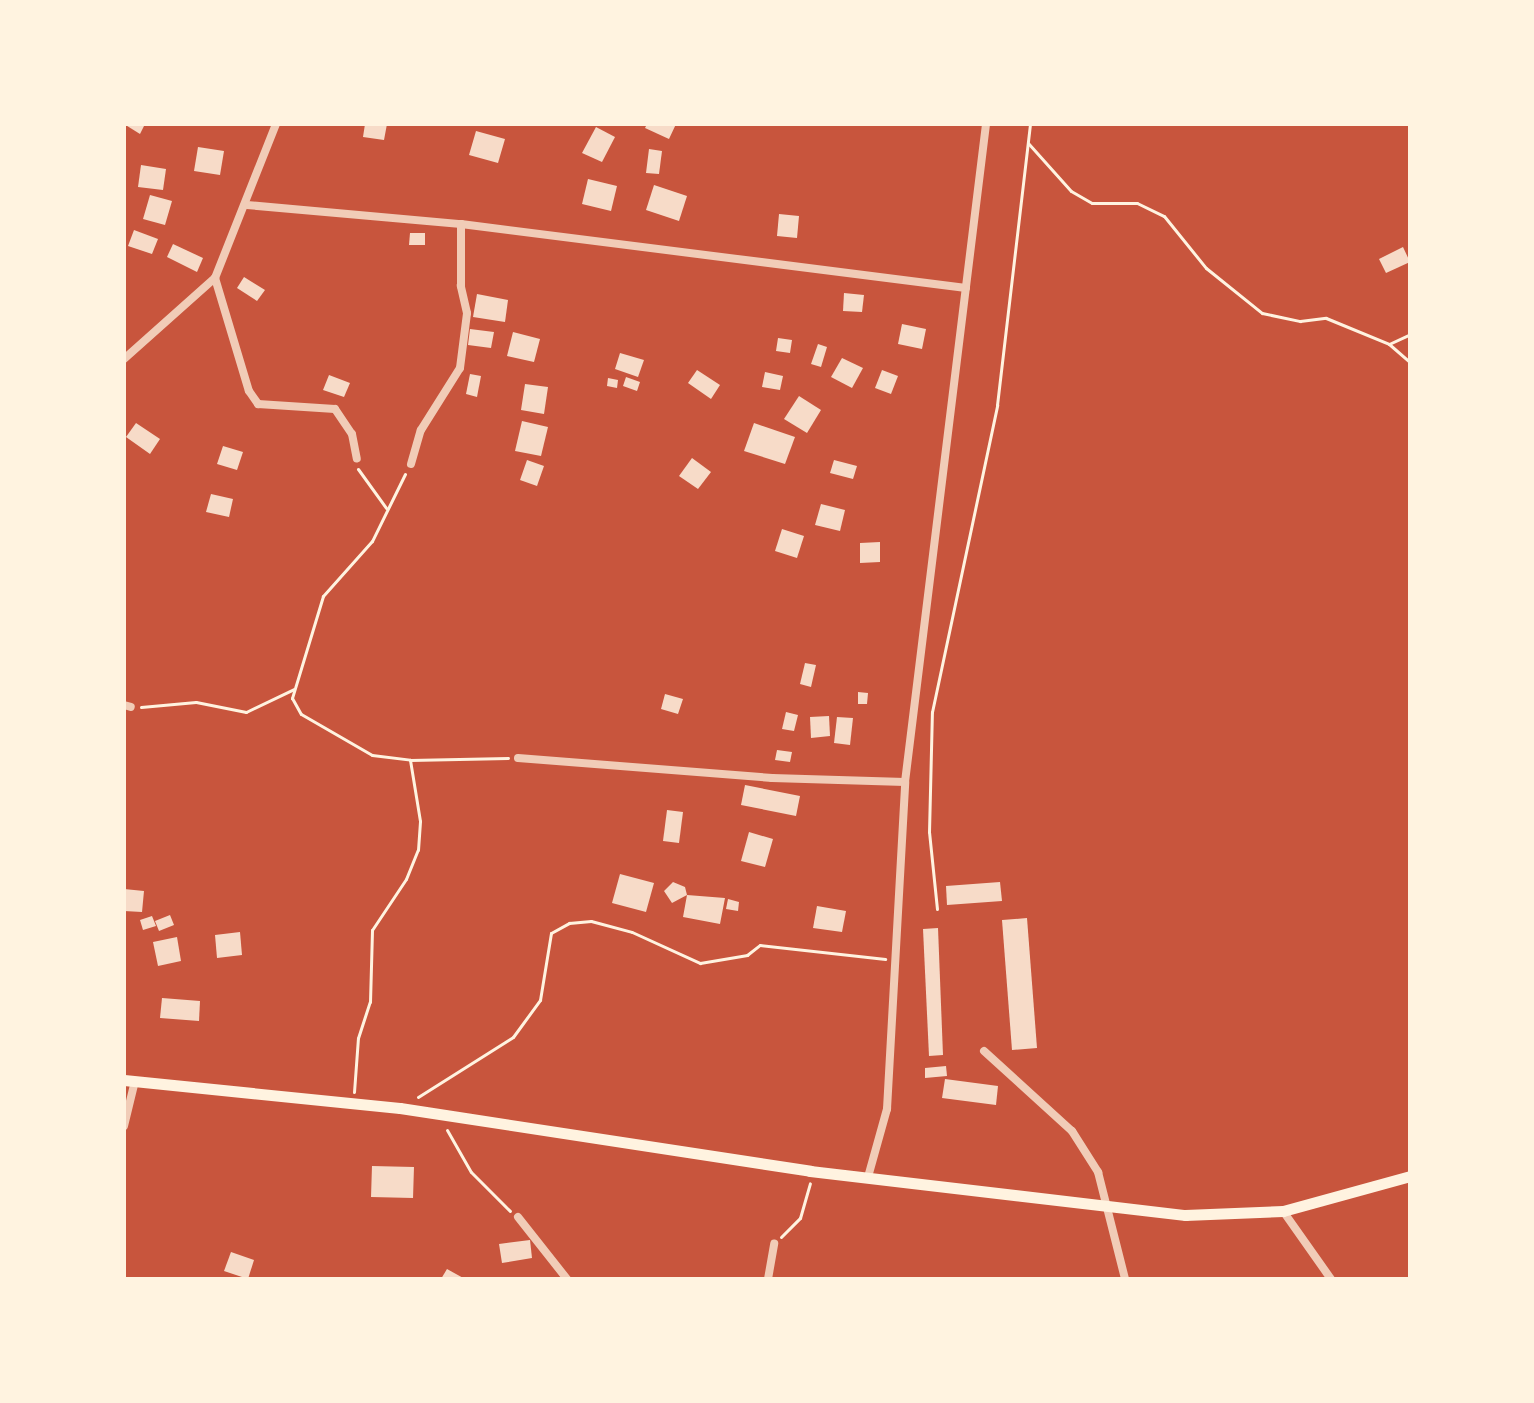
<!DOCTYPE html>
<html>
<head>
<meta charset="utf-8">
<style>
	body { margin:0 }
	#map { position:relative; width:1534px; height:1403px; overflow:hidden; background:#c8553d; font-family:"Space Grotesk",sans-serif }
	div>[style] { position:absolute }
	.building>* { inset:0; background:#f7dbc8 }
	.path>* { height:3px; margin:-1.5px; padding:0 1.5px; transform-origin:1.5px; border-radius:1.5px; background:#fff3e0 }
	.minor>* { height:8px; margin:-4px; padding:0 4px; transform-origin:4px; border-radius:4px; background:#f1ccb7 }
	.secondary>* { height:11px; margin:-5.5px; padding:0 5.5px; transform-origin:5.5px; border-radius:5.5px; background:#fff3e0 }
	span { translate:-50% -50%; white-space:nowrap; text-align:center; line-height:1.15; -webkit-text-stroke:6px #fff3e0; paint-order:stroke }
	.frame { position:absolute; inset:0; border:126px solid #fff3e0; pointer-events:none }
</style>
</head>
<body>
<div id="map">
	<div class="building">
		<i style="clip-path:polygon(124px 124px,145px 124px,140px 134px)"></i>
		<i style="clip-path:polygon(365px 124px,387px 124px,384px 140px,363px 137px)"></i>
		<i style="clip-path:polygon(647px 124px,676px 124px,669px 139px,645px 128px)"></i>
		<i style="clip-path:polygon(596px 127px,615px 137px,602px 162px,582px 153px)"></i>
		<i style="clip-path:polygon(476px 131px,505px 139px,498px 163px,469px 155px)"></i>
		<i style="clip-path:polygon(198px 147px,224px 151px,220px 175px,194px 171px)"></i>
		<i style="clip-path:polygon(649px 149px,662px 151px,659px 174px,646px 173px)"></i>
		<i style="clip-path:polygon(141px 165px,166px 169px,163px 190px,138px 187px)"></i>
		<i style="clip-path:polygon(588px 179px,617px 186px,611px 211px,582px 204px)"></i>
		<i style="clip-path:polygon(654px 185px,687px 196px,679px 221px,646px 210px)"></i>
		<i style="clip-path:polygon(150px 195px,172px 201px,165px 225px,143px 219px)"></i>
		<i style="clip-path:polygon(779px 214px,799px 216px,797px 238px,777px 236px)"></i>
		<i style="clip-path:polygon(134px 230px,158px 239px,152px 254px,128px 246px)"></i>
		<i style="clip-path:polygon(410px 233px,425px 233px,425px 245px,409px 245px)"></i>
		<i style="clip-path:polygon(173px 244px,203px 258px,197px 272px,167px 257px)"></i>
		<i style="clip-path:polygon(1403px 247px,1410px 262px,1386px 273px,1379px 259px)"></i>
		<i style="clip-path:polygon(244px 277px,265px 290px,257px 301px,237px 288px)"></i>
		<i style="clip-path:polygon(844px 293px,864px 295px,862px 312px,843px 311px)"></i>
		<i style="clip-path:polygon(477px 294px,508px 300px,505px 322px,473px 317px)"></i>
		<i style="clip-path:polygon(902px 324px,926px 329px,922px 349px,898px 344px)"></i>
		<i style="clip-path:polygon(470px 329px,494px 332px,491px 348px,468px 345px)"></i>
		<i style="clip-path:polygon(513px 332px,540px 339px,534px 362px,507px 356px)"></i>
		<i style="clip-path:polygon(778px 338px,792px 340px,790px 353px,776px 351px)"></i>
		<i style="clip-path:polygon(818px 344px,827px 347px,821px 367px,811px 364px)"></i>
		<i style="clip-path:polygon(620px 353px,644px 360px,638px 377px,615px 369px)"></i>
		<i style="clip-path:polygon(842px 358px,863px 368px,852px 388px,831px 377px)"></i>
		<i style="clip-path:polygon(697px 370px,720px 385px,711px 399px,688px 383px)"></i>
		<i style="clip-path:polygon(882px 370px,898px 376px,891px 394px,875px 388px)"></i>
		<i style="clip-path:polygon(765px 372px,783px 376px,780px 390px,762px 387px)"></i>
		<i style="clip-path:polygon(470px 374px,481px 376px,477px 397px,466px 394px)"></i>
		<i style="clip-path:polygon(329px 375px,350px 383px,344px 397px,323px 390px)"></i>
		<i style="clip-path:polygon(626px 377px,640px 382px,637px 391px,623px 386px)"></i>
		<i style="clip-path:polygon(608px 378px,618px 380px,617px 388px,607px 386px)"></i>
		<i style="clip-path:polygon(525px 384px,548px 387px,544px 414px,521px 410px)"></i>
		<i style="clip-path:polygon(799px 396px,821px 410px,807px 433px,784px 419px)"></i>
		<i style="clip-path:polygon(522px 421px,548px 427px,541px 456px,515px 451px)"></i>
		<i style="clip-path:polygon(136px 423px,160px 439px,150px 454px,126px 437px)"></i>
		<i style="clip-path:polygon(754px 423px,795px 437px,785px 464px,744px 451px)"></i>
		<i style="clip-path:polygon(223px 446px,243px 452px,237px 470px,217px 464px)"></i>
		<i style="clip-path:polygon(692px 458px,711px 472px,698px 489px,679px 476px)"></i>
		<i style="clip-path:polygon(527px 460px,544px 466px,537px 486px,520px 480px)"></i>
		<i style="clip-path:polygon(834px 460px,857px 466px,853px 479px,830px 473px)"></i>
		<i style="clip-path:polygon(211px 494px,233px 499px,229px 517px,206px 512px)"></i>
		<i style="clip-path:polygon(821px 504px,845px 510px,840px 531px,815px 525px)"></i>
		<i style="clip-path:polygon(782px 529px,804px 536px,797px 558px,775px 551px)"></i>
		<i style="clip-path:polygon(880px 542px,880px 562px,860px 563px,860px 543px)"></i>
		<i style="clip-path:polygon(805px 663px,816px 665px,811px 687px,800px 684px)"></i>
		<i style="clip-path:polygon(858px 692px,868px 693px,867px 704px,858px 704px)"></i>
		<i style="clip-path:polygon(665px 694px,683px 699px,678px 714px,661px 709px)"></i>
		<i style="clip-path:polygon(786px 712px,798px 715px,794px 731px,782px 729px)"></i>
		<i style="clip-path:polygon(829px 716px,830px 736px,811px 738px,810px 717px)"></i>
		<i style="clip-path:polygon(837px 717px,853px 718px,850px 745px,834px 743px)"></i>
		<i style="clip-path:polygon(777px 750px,792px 752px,790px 762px,775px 760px)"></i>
		<i style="clip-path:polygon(745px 785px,800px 796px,796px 816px,741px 805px)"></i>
		<i style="clip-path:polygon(667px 810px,683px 812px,679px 843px,663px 841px)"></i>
		<i style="clip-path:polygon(749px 832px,773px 839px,765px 867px,741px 861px)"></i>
		<i style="clip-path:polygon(620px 874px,654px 883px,646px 912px,612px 903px)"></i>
		<i style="clip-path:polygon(673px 882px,685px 887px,687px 895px,725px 898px,720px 924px,683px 917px,687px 895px,672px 903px,664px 891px)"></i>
		<i style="clip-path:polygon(1000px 882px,1002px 901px,947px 905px,946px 886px)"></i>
		<i style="clip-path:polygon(124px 889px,144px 891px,142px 912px,124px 911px)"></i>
		<i style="clip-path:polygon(728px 899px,739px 902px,738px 911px,726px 909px)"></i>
		<i style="clip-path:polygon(817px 906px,846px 911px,842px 932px,813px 928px)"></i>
		<i style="clip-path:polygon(170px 915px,174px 925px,159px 931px,155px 921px)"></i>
		<i style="clip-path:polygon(152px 916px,156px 926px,143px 930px,140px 920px)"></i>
		<i style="clip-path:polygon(1027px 918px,1037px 1048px,1012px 1050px,1002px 920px)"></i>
		<i style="clip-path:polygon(938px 928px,943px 1055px,929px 1056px,923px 929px)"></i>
		<i style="clip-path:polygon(240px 932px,242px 955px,217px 958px,215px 935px)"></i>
		<i style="clip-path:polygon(177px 937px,181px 961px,158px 966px,153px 942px)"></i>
		<i style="clip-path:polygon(162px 998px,200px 1001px,199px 1021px,160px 1018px)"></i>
		<i style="clip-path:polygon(946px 1066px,947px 1076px,925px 1078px,925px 1068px)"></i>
		<i style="clip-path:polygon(945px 1079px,998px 1086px,996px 1105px,942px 1098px)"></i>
		<i style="clip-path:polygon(372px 1166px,414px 1167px,413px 1198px,371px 1197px)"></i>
		<i style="clip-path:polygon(530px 1240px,532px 1258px,502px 1263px,499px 1244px)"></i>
		<i style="clip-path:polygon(231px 1252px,254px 1260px,248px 1279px,224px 1271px)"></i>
		<i style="clip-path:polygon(447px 1269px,465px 1279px,441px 1279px)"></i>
	</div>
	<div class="path">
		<i style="left:1028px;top:143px;width:64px;rotate:48.1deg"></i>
		<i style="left:1071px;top:191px;width:24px;rotate:30deg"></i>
		<i style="left:1092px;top:203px;width:45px"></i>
		<i style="left:1137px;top:203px;width:30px;rotate:26deg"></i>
		<i style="left:1164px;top:216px;width:67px;rotate:51.1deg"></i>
		<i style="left:1206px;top:268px;width:72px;rotate:38.8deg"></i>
		<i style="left:1262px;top:313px;width:39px;rotate:12deg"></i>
		<i style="left:1300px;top:321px;width:26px;rotate:-7deg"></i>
		<i style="left:1326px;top:318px;width:68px;rotate:22.4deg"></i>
		<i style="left:1389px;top:344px;width:23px;rotate:-25deg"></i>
		<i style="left:1389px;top:344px;width:28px;rotate:41deg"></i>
		<i style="left:358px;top:469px;width:48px;rotate:54.3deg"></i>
		<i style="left:405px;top:474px;width:75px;rotate:116.2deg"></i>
		<i style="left:372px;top:541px;width:74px;rotate:131.7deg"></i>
		<i style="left:323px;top:596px;width:107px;rotate:106.9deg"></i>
		<i style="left:292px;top:698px;width:18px;rotate:61deg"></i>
		<i style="left:301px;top:714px;width:82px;rotate:30deg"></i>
		<i style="left:372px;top:755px;width:38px;rotate:7deg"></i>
		<i style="left:410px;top:760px;width:98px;rotate:-1.2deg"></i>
		<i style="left:141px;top:707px;width:55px;rotate:-5.2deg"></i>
		<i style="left:196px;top:702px;width:51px;rotate:11.3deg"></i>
		<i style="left:246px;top:712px;width:53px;rotate:-25.6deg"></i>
		<i style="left:937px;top:909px;width:77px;rotate:-95.9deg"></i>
		<i style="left:929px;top:832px;width:120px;rotate:-88.6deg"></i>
		<i style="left:932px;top:712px;width:314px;rotate:-78deg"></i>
		<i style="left:997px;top:405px;width:283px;rotate:-83.3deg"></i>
		<i style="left:354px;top:1092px;width:54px;rotate:-85.8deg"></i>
		<i style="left:358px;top:1038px;width:38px;rotate:-72deg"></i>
		<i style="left:370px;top:1002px;width:72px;rotate:-88.4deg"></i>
		<i style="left:372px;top:930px;width:61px;rotate:-56.3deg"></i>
		<i style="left:406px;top:879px;width:31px;rotate:-68deg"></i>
		<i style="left:418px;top:850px;width:29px;rotate:-86deg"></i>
		<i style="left:420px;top:821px;width:62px;rotate:-99.3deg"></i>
		<i style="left:418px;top:1097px;width:112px;rotate:-32.3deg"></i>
		<i style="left:513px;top:1037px;width:46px;rotate:-53.9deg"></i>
		<i style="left:540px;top:1000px;width:68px;rotate:-80.7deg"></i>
		<i style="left:551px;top:933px;width:21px;rotate:-29deg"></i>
		<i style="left:569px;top:923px;width:22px;rotate:-5deg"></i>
		<i style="left:591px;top:921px;width:42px;rotate:15deg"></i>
		<i style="left:632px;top:932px;width:75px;rotate:24.5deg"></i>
		<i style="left:700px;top:963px;width:48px;rotate:-9.7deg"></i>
		<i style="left:747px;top:955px;width:16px;rotate:-38deg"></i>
		<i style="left:760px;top:945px;width:126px;rotate:6.4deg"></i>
		<i style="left:447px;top:1130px;width:48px;rotate:60.3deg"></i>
		<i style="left:471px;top:1172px;width:55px;rotate:45deg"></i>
		<i style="left:781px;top:1237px;width:27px;rotate:-45deg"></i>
		<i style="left:800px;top:1218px;width:36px;rotate:-74deg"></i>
	</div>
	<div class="minor">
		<i style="left:247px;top:205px;width:215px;rotate:5.1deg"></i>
		<i style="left:461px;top:224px;width:509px;rotate:7.22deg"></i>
		<i style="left:215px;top:278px;width:118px;rotate:73.3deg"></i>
		<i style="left:249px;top:391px;width:16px;rotate:55deg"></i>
		<i style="left:258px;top:404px;width:77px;rotate:3.7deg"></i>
		<i style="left:335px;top:409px;width:30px;rotate:56deg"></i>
		<i style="left:352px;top:434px;width:25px;rotate:79deg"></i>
		<i style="left:124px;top:359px;width:122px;rotate:-41.7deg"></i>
		<i style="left:215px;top:278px;width:166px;rotate:-68.4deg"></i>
		<i style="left:411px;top:464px;width:35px;rotate:-74deg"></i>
		<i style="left:421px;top:430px;width:73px;rotate:-57.8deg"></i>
		<i style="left:460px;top:368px;width:55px;rotate:-82.7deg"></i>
		<i style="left:467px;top:313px;width:28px;rotate:-103deg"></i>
		<i style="left:461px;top:286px;width:62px;rotate:-90deg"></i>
		<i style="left:124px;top:705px;width:7px;rotate:16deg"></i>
		<i style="left:518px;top:758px;width:255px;rotate:4.5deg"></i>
		<i style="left:772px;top:778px;width:133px;rotate:1.7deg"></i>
		<i style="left:984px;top:1051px;width:119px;rotate:42.3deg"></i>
		<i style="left:1072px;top:1131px;width:49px;rotate:57.6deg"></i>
		<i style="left:1098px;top:1172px;width:110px;rotate:75.8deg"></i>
		<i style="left:124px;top:1126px;width:46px;rotate:-76.3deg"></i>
		<i style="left:868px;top:1177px;width:71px;rotate:-74.4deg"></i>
		<i style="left:887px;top:1109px;width:327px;rotate:-86.8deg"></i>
		<i style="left:905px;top:782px;width:663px;rotate:-82.98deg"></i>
		<i style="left:1283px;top:1211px;width:83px;rotate:54.8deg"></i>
		<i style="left:518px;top:1217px;width:79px;rotate:51.7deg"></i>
		<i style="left:768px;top:1279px;width:36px;rotate:-80deg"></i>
	</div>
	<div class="secondary">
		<i style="left:124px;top:1080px;width:277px;rotate:5.8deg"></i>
		<i style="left:400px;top:1108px;width:415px;rotate:8.7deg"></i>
		<i style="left:810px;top:1171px;width:378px;rotate:6.7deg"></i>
		<i style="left:1185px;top:1215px;width:98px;rotate:-2.3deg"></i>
		<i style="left:1283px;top:1211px;width:132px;rotate:-15.4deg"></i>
	</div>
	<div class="frame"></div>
</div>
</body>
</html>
